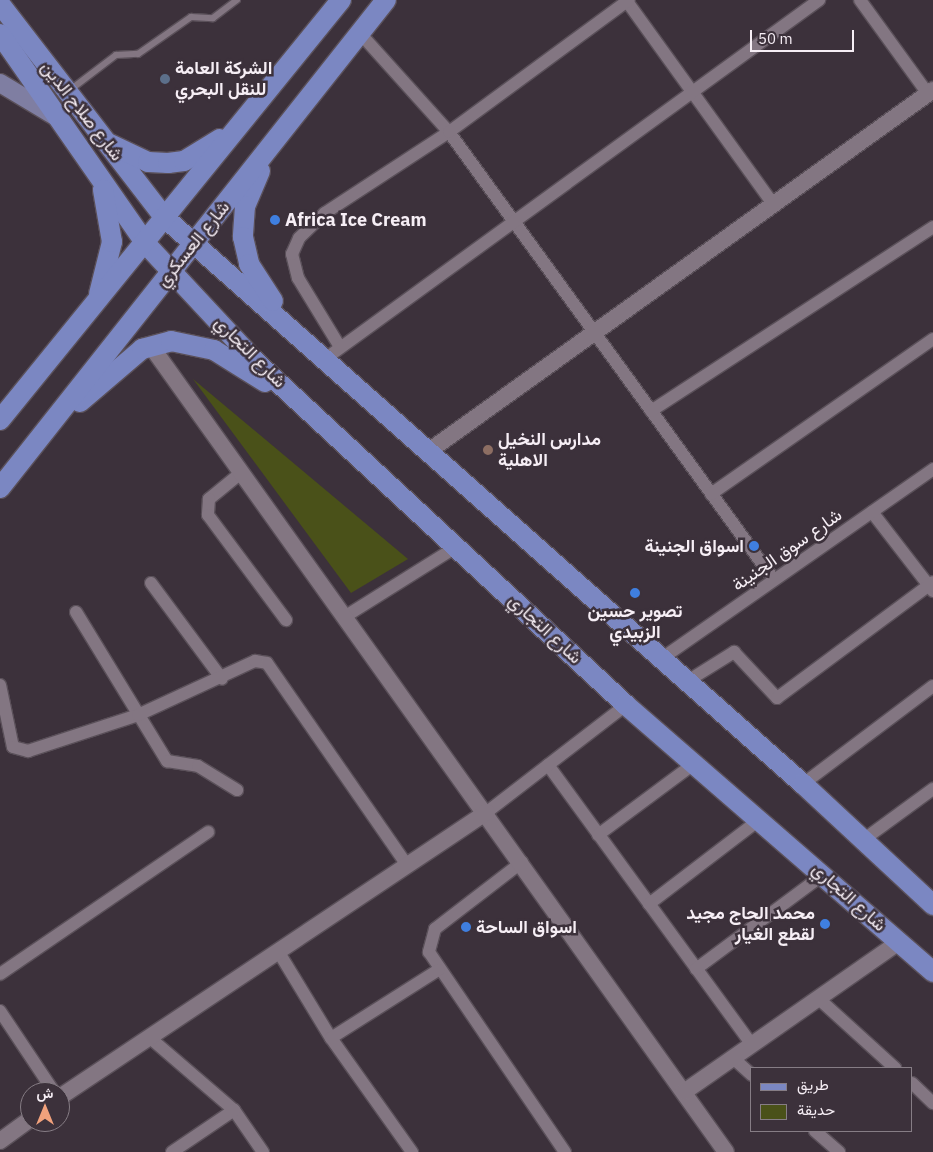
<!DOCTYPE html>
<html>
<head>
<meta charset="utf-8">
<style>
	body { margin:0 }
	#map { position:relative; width:933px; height:1152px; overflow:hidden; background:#3c313b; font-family:"IBM Plex Sans",Vazirmatn,sans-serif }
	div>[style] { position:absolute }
	.green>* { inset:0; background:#4a5119 }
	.roads { filter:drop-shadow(1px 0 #5a5059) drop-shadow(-1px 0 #5a5059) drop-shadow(0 1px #5a5059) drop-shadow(0 -1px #5a5059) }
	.service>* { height:6px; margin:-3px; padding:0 3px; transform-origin:3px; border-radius:3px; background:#837682 }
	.minor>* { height:12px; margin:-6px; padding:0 6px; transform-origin:6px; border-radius:6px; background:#837682 }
	.tertiary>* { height:16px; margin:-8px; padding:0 8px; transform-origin:8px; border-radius:8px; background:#837682 }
	.secondary>* { height:18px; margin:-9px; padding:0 9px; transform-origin:9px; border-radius:9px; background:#7f7ea2 }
	.primary>* { height:20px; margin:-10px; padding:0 10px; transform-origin:10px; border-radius:10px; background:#7b87c2 }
	.dots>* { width:14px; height:14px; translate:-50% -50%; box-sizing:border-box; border:2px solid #3c313b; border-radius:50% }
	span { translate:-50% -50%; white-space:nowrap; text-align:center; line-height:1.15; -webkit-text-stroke:5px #3c313b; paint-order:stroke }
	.poi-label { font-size:18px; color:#f6eef5; font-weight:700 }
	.left { translate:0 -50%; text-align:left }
	.right { translate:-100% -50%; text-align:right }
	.street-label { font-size:18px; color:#f6eef5 }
	.legend { position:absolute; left:750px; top:1067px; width:162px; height:65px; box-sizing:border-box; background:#3c313b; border:1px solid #867d85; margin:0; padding:6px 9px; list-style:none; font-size:15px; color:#f6eef5 }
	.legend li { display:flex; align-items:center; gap:10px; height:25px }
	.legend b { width:25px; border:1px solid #867d85 }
	.north { position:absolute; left:20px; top:1082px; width:50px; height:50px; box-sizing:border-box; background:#3c313b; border:1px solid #867d85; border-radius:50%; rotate:0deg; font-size:14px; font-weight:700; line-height:20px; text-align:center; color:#f6eef5 }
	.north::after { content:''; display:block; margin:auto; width:18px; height:22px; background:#f1a17c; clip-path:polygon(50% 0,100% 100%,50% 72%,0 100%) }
	.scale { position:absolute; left:750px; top:30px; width:104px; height:22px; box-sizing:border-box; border:2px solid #f6eef5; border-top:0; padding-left:6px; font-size:15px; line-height:18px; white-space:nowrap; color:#f6eef5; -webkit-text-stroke:4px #3c313b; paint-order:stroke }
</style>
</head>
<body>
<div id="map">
	<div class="green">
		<i style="clip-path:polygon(193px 379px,408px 559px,351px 593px)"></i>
	</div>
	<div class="roads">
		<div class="service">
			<i style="left:70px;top:90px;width:58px;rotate:-37.3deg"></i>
			<i style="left:116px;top:55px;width:22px;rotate:-3deg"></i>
			<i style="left:138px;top:54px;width:65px;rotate:-34.9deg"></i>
			<i style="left:191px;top:17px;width:22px;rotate:3deg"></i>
			<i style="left:213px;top:18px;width:30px;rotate:-37deg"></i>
		</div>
		<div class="minor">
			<i style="left:626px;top:0;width:251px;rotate:54.2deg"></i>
			<i style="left:860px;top:0;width:116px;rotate:54.1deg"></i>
			<i style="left:358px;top:31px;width:136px;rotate:48deg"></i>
			<i style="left:449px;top:132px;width:553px;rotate:54.04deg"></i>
			<i style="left:340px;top:347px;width:81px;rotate:-121.3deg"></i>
			<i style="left:298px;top:278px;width:25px;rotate:-104deg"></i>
			<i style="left:292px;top:254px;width:17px;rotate:-66deg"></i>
			<i style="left:299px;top:238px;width:36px;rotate:-44deg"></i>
			<i style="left:325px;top:213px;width:148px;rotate:-33.2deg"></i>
			<i style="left:449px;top:132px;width:223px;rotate:-36.3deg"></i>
			<i style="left:325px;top:359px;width:611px;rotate:-36.01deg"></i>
			<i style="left:651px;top:411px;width:337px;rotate:-33.1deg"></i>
			<i style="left:242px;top:472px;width:43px;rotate:140.7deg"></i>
			<i style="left:209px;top:499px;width:16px;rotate:94deg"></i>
			<i style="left:208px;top:515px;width:131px;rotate:53.4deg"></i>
			<i style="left:711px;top:494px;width:271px;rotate:-34.9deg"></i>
			<i style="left:872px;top:512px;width:100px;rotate:52.3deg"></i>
			<i style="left:151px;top:583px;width:119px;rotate:53.5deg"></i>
			<i style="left:76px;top:612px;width:175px;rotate:58.6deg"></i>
			<i style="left:167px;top:761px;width:31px;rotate:9deg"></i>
			<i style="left:198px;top:766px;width:46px;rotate:31.6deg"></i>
			<i style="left:346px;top:616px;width:130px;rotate:-32.1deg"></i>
			<i style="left:661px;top:659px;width:332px;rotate:-34.9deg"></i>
			<i style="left:686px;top:682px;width:57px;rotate:-32deg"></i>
			<i style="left:734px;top:652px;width:63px;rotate:46.9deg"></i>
			<i style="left:777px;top:698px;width:194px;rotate:-36.6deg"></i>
			<i style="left:0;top:685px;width:63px;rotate:78.2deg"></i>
			<i style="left:13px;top:747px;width:16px;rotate:15deg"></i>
			<i style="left:28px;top:751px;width:116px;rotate:-18.1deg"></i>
			<i style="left:138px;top:715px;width:129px;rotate:-24.8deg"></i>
			<i style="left:255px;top:661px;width:12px;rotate:9deg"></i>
			<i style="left:267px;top:663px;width:246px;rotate:55.3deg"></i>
			<i style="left:548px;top:765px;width:346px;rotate:53.9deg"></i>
			<i style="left:803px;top:784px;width:163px;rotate:-37deg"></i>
			<i style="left:487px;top:812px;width:175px;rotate:-37.6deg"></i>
			<i style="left:598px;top:835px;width:121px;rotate:-36.6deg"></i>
			<i style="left:863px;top:840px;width:87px;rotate:-36.1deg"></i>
			<i style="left:522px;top:862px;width:110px;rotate:142.4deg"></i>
			<i style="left:435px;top:929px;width:24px;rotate:105deg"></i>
			<i style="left:429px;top:952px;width:242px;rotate:55.8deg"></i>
			<i style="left:649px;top:904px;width:140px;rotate:-37.4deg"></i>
			<i style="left:278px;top:951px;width:102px;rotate:58.7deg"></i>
			<i style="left:331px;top:1038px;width:140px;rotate:54.6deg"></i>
			<i style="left:696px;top:969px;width:159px;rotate:-36.6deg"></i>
			<i style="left:0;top:974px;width:252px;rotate:-34.3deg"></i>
			<i style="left:819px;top:999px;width:103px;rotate:42.2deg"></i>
			<i style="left:0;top:1011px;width:97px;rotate:56.3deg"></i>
			<i style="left:149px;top:1037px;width:112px;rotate:40.7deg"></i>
			<i style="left:234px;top:1110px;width:51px;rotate:55.4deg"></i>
			<i style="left:331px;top:1038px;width:127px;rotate:-32.4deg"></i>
			<i style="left:733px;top:1058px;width:25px;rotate:42deg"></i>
			<i style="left:912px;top:1083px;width:29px;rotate:44deg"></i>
			<i style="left:815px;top:1131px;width:32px;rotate:41deg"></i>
			<i style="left:172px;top:1152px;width:75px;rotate:-34.1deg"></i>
		</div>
		<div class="tertiary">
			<i style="left:151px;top:346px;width:990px;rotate:54.5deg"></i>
			<i style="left:429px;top:451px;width:620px;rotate:-35.61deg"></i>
			<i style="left:684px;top:1092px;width:262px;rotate:-34.9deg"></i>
			<i style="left:60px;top:1097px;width:513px;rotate:-33.72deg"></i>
			<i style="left:0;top:1141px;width:37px;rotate:-36deg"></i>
		</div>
		<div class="secondary">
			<i style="left:0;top:83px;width:64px;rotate:31deg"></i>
		</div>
		<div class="primary">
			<i style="left:0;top:4px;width:270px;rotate:52.4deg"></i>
			<i style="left:165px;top:218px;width:853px;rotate:41.58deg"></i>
			<i style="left:803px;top:784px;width:178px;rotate:42.9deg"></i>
			<i style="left:0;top:34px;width:254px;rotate:55.2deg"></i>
			<i style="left:145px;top:243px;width:160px;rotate:47deg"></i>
			<i style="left:254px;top:360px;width:507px;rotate:42.84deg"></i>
			<i style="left:626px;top:705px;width:407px;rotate:41deg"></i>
			<i style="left:110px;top:144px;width:42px;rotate:25.3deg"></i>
			<i style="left:148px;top:162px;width:20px;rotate:3deg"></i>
			<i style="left:168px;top:163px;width:16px;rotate:-7deg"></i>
			<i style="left:184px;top:161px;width:42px;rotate:-31.4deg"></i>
			<i style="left:260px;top:171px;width:38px;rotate:113deg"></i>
			<i style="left:245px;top:206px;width:31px;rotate:94deg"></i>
			<i style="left:243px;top:237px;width:28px;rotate:77deg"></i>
			<i style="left:249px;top:264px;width:44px;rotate:57deg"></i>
			<i style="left:99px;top:294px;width:54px;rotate:-76deg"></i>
			<i style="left:112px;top:242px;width:53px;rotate:-99.8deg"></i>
			<i style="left:80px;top:402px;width:82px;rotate:-40.5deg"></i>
			<i style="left:142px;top:349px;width:30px;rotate:-15deg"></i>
			<i style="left:171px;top:341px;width:44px;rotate:11.8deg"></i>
			<i style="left:214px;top:350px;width:60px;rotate:32.1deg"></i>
			<i style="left:0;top:420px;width:541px;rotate:-50.93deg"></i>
			<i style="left:0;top:488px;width:622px;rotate:-51.66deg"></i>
		</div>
	</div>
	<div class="dots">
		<i style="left:165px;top:79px;background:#5c6f8a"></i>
		<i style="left:275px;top:220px;background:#3f7fe0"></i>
		<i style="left:488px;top:450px;background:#8d6e63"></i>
		<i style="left:754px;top:546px;background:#3f7fe0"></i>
		<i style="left:635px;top:593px;background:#3f7fe0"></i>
		<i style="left:825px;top:924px;background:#3f7fe0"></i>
		<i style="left:466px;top:927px;background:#3f7fe0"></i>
	</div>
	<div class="poi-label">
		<span class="left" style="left:175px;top:79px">الشركة العامة<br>للنقل البحري</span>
		<span class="left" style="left:285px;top:220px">Africa Ice Cream</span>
		<span class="left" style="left:498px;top:450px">مدارس النخيل<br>الاهلية</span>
		<span class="right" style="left:744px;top:546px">اسواق الجنينة</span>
		<span style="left:635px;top:622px">تصوير حسين<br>الزبيدي</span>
		<span class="right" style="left:815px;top:924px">محمد الحاج مجيد<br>لقطع الغيار</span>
		<span class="left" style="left:476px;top:927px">اسواق الساحة</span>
	</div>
	<div class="street-label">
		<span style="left:82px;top:111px;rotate:52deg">شارع صلاح الدين</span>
		<span style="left:193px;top:244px;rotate:-51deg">شارع العسكري</span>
		<span style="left:250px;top:352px;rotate:45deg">شارع التجاري</span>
		<span style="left:787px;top:550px;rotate:-35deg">شارع سوق الجنينة</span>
		<span style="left:545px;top:629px;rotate:43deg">شارع التجاري</span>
		<span style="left:849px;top:897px;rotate:42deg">شارع التجاري</span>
	</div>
	<ul class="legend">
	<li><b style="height:6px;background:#7b87c2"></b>طريق</li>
	<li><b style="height:14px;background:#4a5119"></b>حديقة</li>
	</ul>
	<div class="north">ش</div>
	<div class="scale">50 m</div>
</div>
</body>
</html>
